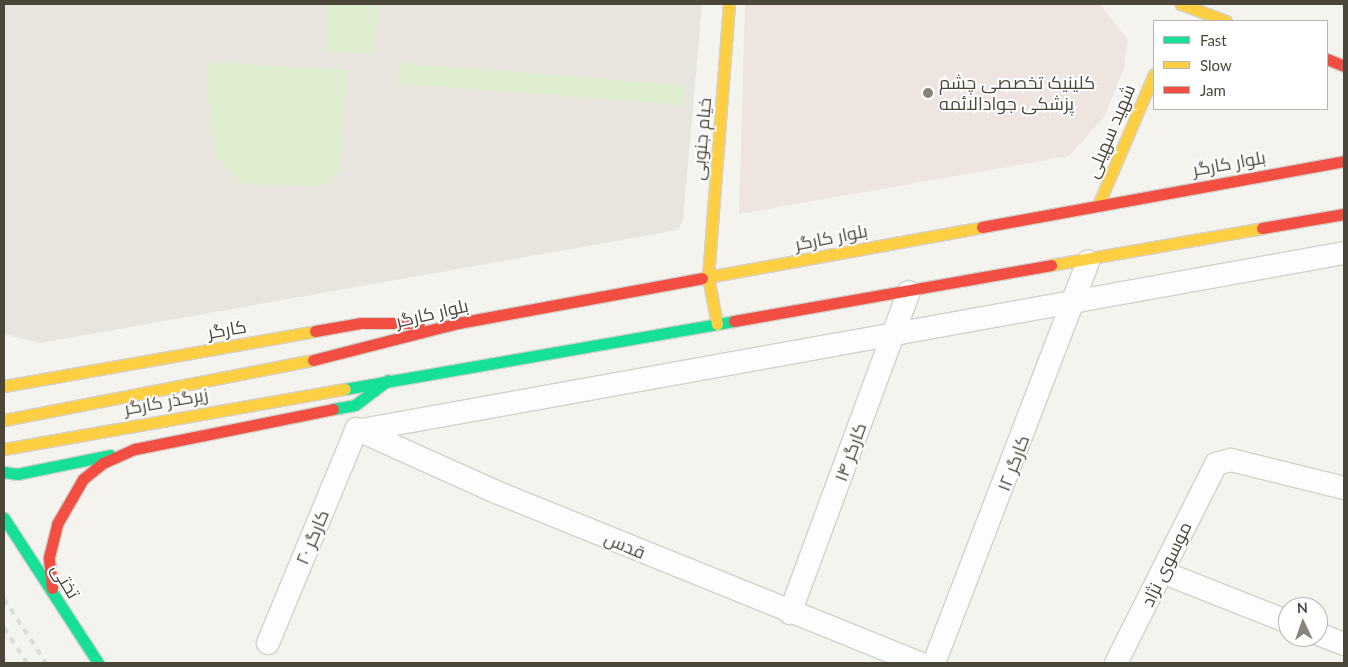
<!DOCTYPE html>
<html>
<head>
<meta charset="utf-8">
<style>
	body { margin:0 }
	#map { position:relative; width:1348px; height:667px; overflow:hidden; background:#f4f3ee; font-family:Lato,Cairo,sans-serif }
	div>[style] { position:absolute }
	.residential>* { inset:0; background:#e7e5dd }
	.medical>* { inset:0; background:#eee5e0 }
	.green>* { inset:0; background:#deedd0 }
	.roads { filter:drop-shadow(1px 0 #d2d1cc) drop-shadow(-1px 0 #d2d1cc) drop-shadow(0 1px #d2d1cc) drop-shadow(0 -1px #d2d1cc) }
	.street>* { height:22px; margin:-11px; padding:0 11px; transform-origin:11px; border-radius:11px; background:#fdfdfc }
	.fast>* { height:11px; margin:-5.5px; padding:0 5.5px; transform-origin:5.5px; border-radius:5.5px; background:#16e098 }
	.slow>* { height:11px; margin:-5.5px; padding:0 5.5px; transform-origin:5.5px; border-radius:5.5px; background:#ffcf43 }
	.jam>* { height:11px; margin:-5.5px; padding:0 5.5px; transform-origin:5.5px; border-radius:5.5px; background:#f24e42 }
	.rail>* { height:4px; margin-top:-2px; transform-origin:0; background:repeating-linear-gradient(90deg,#dbdbda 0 6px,transparent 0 12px) }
	.dots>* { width:14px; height:14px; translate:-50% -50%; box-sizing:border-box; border:2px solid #fff; border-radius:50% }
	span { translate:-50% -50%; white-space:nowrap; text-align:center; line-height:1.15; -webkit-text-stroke:4px #fff; paint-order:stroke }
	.poi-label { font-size:18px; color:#4a463a }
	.left { translate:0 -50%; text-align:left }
	.street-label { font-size:18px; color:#4a463a }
	.frame { position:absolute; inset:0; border:5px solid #4a463a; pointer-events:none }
	.legend { position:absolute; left:1153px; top:20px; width:175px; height:90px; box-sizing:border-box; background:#fff; border:1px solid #b7b5b0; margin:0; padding:6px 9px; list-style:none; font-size:15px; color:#4a463a }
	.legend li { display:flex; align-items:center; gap:10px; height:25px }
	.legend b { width:25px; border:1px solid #b7b5b0 }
	.north { position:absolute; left:1278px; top:597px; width:50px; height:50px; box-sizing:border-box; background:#fff; border:1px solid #b7b5b0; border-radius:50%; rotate:357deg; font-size:14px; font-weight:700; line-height:20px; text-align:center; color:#4a463a }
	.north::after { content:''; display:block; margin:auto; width:18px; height:22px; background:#868379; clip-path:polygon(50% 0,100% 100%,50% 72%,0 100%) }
</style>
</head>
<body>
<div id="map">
	<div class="residential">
		<i style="clip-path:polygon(4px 4px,702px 4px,683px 220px,678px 230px,40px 343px,4px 334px)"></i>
	</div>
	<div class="medical">
		<i style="clip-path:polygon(745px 4px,1100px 4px,1128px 40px,1124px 68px,1104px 117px,1069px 156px,739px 214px)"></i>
	</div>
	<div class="green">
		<i style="clip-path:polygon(326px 4px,379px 4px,374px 54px,326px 52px)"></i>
		<i style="clip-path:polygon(205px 62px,347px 70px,340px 171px,333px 181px,318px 186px,246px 184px,235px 179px,217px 157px,213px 141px)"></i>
		<i style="clip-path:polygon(401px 63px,685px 85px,684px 105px,398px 84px)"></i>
	</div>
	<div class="roads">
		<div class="street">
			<i style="left:356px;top:429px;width:154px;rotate:24.2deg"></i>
			<i style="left:496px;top:492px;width:456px;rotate:22deg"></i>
			<i style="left:1162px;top:572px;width:136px;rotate:21.6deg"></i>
			<i style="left:790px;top:613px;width:342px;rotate:-69.7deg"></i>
			<i style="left:1318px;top:634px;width:28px;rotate:21deg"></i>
			<i style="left:268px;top:643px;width:230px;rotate:-67.5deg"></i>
			<i style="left:356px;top:431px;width:1004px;rotate:-10.21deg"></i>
			<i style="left:934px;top:663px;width:430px;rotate:-69deg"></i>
			<i style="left:1116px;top:663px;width:223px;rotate:-63.3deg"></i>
			<i style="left:1216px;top:464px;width:16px;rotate:-15deg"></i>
			<i style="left:1231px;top:460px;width:116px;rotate:13.9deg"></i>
		</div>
		<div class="fast">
			<i style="left:345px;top:389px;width:395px;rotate:-9.9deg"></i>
			<i style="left:333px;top:409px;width:22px;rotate:-10deg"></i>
			<i style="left:355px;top:405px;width:41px;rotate:-37.1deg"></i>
			<i style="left:4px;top:472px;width:13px;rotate:9deg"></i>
			<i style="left:17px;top:474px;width:95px;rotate:-11.5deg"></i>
			<i style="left:4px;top:518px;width:173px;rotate:57deg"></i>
		</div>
		<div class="slow">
			<i style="left:1181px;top:4px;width:48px;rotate:20.7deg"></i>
			<i style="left:1099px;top:203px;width:140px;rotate:-66.9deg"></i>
			<i style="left:1051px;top:265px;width:214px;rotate:-9.9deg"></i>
			<i style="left:702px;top:278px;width:285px;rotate:-10.3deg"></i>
			<i style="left:717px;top:324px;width:48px;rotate:-100.8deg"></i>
			<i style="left:708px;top:277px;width:274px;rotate:-85.6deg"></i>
			<i style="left:4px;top:386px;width:316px;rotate:-10deg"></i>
			<i style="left:4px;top:420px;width:315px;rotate:-11deg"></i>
			<i style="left:4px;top:449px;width:346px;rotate:-10deg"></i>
		</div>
		<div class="jam">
			<i style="left:1327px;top:59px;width:18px;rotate:22deg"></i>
			<i style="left:982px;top:227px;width:368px;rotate:-10.3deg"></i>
			<i style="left:1262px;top:228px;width:83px;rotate:-9.7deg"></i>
			<i style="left:734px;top:321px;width:322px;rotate:-10deg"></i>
			<i style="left:315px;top:331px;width:47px;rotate:-9.9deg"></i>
			<i style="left:361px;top:323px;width:58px"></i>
			<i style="left:313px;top:360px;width:150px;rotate:-14.3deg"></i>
			<i style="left:458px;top:323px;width:248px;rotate:-10.4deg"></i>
			<i style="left:52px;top:588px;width:31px;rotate:-96deg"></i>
			<i style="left:49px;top:557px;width:34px;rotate:-76deg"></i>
			<i style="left:57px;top:524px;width:52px;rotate:-60deg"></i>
			<i style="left:83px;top:479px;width:26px;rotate:-39deg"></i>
			<i style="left:103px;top:463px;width:35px;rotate:-24deg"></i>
			<i style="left:135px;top:449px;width:202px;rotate:-11.4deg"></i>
		</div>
	</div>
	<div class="rail">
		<i style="left:4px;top:599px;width:77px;rotate:56.7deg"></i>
		<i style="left:4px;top:628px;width:42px;rotate:56.7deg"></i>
	</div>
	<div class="dots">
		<i style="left:928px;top:93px;background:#868379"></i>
	</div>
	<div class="poi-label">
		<span class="left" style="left:939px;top:93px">کلینیک تخصصی چشم<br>پزشکی جوادالائمه</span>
	</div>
	<div class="street-label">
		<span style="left:1110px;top:131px;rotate:-67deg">شهید سهیلی</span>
		<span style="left:701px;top:139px;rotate:-85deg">خیام جنوبی</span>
		<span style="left:1229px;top:163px;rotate:-10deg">بلوار کارگر</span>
		<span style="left:831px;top:237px;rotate:-11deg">بلوار کارگر</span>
		<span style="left:432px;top:313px;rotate:-13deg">بلوار کارگر</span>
		<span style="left:227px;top:329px;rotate:-10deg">کارگر</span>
		<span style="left:166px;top:401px;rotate:-10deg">زیرگذر کارگر</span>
		<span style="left:850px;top:452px;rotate:-70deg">کارگر ۱۴</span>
		<span style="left:1013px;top:463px;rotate:-69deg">کارگر ۱۲</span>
		<span style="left:312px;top:537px;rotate:-67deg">کارگر ۲۰</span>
		<span style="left:625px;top:545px;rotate:23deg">قدس</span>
		<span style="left:1166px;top:564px;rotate:-64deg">موسوی نژاد</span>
		<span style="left:66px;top:581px;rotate:59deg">تختی</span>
	</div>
	<div class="frame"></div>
	<ul class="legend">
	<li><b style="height:6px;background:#16e098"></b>Fast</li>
	<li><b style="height:6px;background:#ffcf43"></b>Slow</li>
	<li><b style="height:6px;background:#f24e42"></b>Jam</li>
	</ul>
	<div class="north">N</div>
</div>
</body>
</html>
